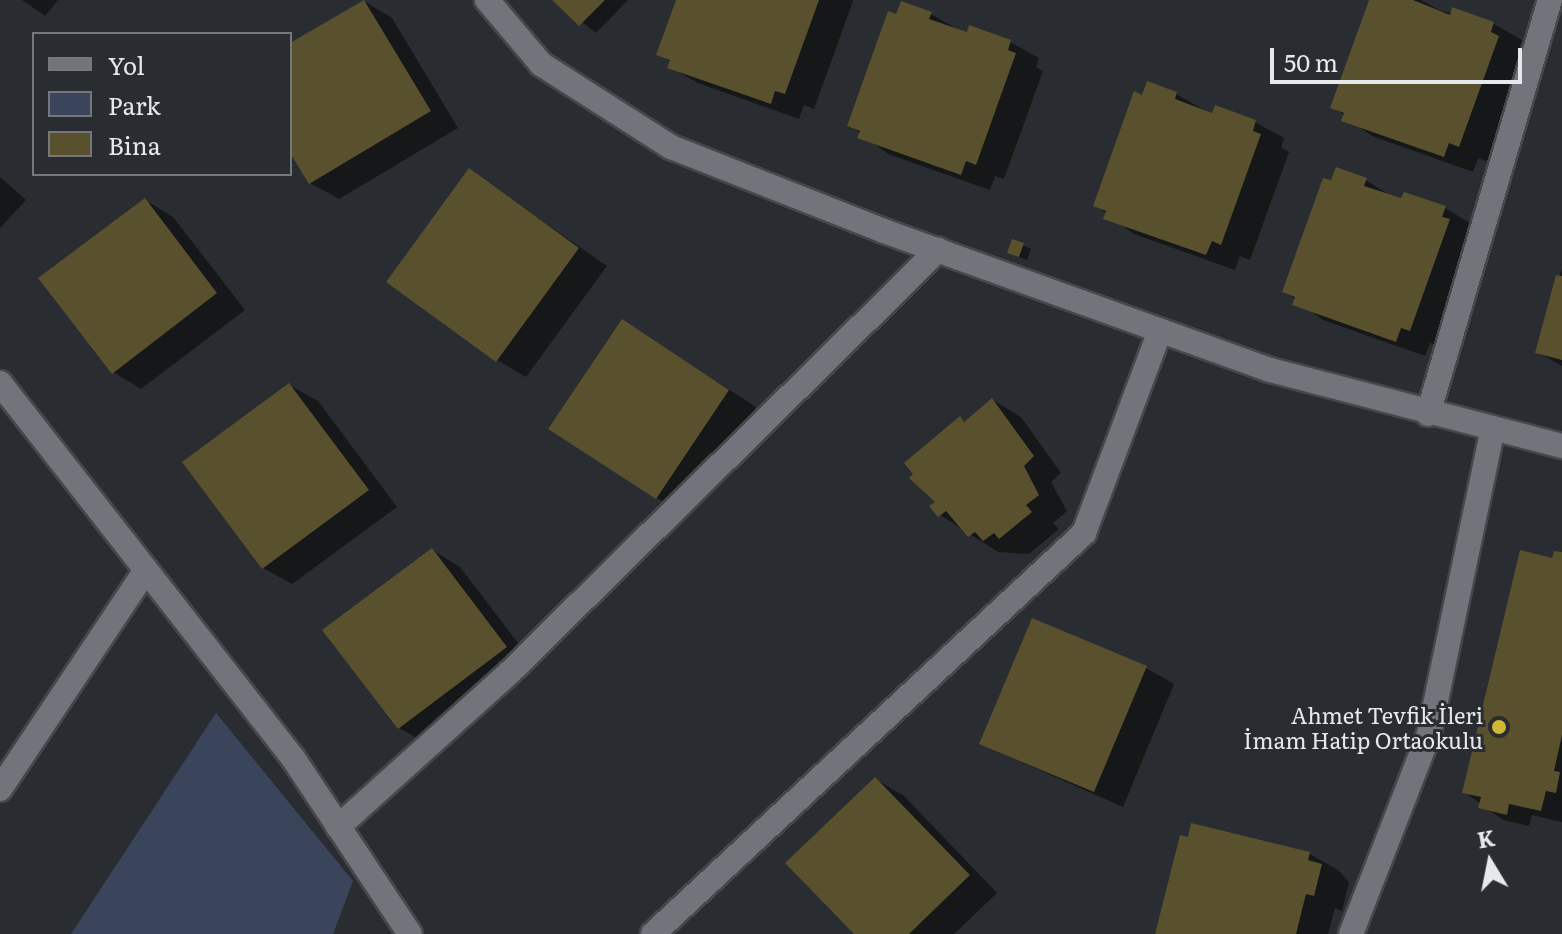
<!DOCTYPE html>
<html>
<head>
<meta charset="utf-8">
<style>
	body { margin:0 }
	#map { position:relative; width:1562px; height:934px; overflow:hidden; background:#292c30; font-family:Literata,serif }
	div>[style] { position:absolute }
	.green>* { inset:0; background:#3a455b }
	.shadow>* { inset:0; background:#0007 }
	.building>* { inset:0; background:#59502d }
	.roads { filter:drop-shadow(2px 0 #45474b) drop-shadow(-2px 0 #45474b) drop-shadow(0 2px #45474b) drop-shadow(0 -2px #45474b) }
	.minor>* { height:24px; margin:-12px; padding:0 12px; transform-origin:12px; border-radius:12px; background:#71747a }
	.dots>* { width:22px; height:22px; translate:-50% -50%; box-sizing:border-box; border:4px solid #292c30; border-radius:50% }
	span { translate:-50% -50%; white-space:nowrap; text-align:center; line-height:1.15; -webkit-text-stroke:6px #292c30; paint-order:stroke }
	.poi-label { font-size:22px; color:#e6e8eb }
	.right { translate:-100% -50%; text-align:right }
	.legend { position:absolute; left:32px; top:32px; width:260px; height:144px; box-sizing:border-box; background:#292c30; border:2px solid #75777b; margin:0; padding:10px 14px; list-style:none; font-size:24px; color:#e6e8eb }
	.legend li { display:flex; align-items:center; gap:16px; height:40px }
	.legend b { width:40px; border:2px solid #75777b }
	.north { position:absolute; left:1450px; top:822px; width:80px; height:80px; -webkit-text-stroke:6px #292c30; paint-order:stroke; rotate:350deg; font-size:22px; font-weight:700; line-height:32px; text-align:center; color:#e6e8eb }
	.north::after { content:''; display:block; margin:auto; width:28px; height:36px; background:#e6e8eb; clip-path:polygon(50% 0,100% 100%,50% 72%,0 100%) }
	.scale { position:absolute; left:1270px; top:48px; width:252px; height:36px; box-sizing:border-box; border:4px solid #e6e8eb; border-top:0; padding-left:10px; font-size:24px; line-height:28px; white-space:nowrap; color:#e6e8eb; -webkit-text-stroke:6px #292c30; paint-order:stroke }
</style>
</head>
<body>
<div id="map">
	<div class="green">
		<i style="clip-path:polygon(216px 713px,353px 881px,333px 934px,71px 934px)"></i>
	</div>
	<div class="shadow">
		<i style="clip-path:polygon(22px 0,58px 0,45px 16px)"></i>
		<i style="clip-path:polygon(555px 0,628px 0,596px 33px)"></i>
		<i style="clip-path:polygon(679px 0,851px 0,853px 1px,814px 109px,804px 105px,799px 119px,698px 83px,670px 67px,671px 62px,659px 54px)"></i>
		<i style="clip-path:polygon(1371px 0,1421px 0,1439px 10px,1494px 24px,1522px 40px,1519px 49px,1526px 54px,1488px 162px,1478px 158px,1473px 172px,1372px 136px,1333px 107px)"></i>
		<i style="clip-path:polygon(364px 1px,392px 18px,458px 128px,339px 199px,310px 183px,290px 149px,290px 45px)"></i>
		<i style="clip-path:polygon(931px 14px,968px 35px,1010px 42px,1039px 58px,1036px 67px,1043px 71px,1004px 179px,995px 176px,990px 190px,888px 154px,849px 125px,898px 17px)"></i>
		<i style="clip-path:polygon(1176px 94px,1213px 115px,1216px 108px,1255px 122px,1284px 138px,1281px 147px,1289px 152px,1250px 260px,1240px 256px,1235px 270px,1134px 234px,1095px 205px,1143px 97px)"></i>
		<i style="clip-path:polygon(470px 171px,607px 266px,526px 377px,497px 360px)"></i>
		<i style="clip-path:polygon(0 177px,26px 200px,0 228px)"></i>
		<i style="clip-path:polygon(1366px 180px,1394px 198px,1445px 208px,1473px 225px,1439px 345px,1430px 343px,1425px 356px,1323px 320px,1284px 291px)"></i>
		<i style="clip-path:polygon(145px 200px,173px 217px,245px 310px,141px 389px,113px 372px)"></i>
		<i style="clip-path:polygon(1014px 241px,1031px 249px,1027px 260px,1017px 256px)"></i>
		<i style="clip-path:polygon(1562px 268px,1562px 366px,1537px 352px)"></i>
		<i style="clip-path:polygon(623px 321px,756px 407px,685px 514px,657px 498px)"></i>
		<i style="clip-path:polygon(289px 385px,318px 401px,397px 507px,292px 584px,263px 568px)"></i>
		<i style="clip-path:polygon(993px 400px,1021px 417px,1061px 473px,1051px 482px,1067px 511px,1053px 523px,1059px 529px,1029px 554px,998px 552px,940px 515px,938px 502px,960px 419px,966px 422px)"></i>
		<i style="clip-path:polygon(432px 550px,460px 567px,534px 664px,427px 744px,399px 728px)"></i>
		<i style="clip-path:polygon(1562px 555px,1562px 822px,1532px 815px,1529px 826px,1503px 820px,1464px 792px,1554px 560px)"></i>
		<i style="clip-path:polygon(1146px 668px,1174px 684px,1123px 807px,981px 744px)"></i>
		<i style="clip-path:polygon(875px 779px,904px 796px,997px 893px,954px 934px,856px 934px)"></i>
		<i style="clip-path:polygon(1193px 826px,1310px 854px,1338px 870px,1349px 882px,1342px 911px,1335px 908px,1328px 934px,1157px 934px)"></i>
	</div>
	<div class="building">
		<i style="clip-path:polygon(364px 0,431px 111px,309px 184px,290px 153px,290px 43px)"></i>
		<i style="clip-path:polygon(552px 0,605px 0,579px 26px)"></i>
		<i style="clip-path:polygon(676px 0,819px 0,785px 94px,775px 91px,771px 104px,667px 68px,670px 60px,656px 55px)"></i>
		<i style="clip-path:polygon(1369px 0,1413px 0,1450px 15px,1452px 7px,1494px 22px,1491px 32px,1499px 36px,1459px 147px,1449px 143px,1444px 157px,1341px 121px,1344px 113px,1330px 108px)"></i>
		<i style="clip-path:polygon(901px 1px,932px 12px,929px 19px,967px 32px,969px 25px,1011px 40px,1008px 50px,1016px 53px,976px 165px,966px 161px,961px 175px,857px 138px,860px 131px,847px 126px,888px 11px,896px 14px)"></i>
		<i style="clip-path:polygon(1147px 81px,1177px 92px,1175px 99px,1212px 113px,1215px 105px,1256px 120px,1253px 131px,1261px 134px,1221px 245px,1212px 241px,1206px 255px,1103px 219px,1106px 211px,1093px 206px,1134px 91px,1142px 95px)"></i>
		<i style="clip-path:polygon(1336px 167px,1367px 178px,1364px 186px,1401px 198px,1404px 192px,1446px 206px,1442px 217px,1450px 219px,1410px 331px,1401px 328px,1396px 342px,1292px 305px,1295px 297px,1282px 292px,1323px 178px,1331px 180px)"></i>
		<i style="clip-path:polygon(469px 168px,579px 248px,496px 362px,386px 282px)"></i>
		<i style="clip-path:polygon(145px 198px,217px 293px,112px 374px,38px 278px)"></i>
		<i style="clip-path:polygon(1012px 239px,1024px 243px,1019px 257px,1007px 253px)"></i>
		<i style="clip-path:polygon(1556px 275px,1562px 276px,1562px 360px,1535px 353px)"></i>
		<i style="clip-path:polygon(622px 319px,729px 390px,656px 499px,548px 429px)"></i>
		<i style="clip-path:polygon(289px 383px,369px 490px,262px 569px,182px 462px)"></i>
		<i style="clip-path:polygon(992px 398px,1034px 456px,1024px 466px,1039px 495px,1026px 505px,1032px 512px,999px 539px,994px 533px,983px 541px,975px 532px,968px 537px,946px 511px,938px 517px,929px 506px,935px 502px,909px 478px,913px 474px,904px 463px,960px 416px,964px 422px)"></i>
		<i style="clip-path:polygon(432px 548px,507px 647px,398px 729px,322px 630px)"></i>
		<i style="clip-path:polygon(1520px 550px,1552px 558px,1554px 551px,1562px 552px,1562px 735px,1554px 771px,1560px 772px,1556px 793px,1546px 791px,1541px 811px,1509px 804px,1507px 815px,1478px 808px,1481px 797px,1462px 793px)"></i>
		<i style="clip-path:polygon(1032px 618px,1147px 666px,1094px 792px,979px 744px)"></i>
		<i style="clip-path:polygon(875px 777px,970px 875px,909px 934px,854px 934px,785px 863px)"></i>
		<i style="clip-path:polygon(1191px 823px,1310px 852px,1308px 860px,1322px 864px,1314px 896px,1306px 894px,1296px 934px,1155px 934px,1180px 835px,1188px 837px)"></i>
	</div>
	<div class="roads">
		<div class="minor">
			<i style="left:487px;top:0;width:84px;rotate:49.8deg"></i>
			<i style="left:541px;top:64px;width:154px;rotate:32.6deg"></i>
			<i style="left:671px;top:147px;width:229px;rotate:21.5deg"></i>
			<i style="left:884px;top:231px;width:410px;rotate:19.8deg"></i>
			<i style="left:1270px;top:370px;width:302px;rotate:14.6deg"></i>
			<i style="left:0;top:383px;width:476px;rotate:52deg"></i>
			<i style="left:293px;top:758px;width:211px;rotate:56.4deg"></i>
			<i style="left:1428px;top:414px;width:432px;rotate:-73.6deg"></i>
			<i style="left:0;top:789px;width:263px;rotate:-56.3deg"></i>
			<i style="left:338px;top:827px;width:233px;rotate:-42deg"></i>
			<i style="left:511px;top:671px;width:600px;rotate:-44.59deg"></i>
			<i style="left:653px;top:934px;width:589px;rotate:-42.93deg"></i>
			<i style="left:1084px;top:533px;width:216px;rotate:-69.4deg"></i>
			<i style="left:1351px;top:934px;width:215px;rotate:-68.7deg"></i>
			<i style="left:1429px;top:734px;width:309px;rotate:-78.2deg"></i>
		</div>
	</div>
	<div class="dots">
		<i style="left:1499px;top:727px;background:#d2b736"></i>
	</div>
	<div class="poi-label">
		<span class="right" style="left:1483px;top:727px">Ahmet Tevfik İleri<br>İmam Hatip Ortaokulu</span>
	</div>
	<ul class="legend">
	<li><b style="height:10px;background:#71747a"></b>Yol</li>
	<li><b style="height:22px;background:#3a455b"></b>Park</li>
	<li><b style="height:22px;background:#59502d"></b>Bina</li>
	</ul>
	<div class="north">K</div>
	<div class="scale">50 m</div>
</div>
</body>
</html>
